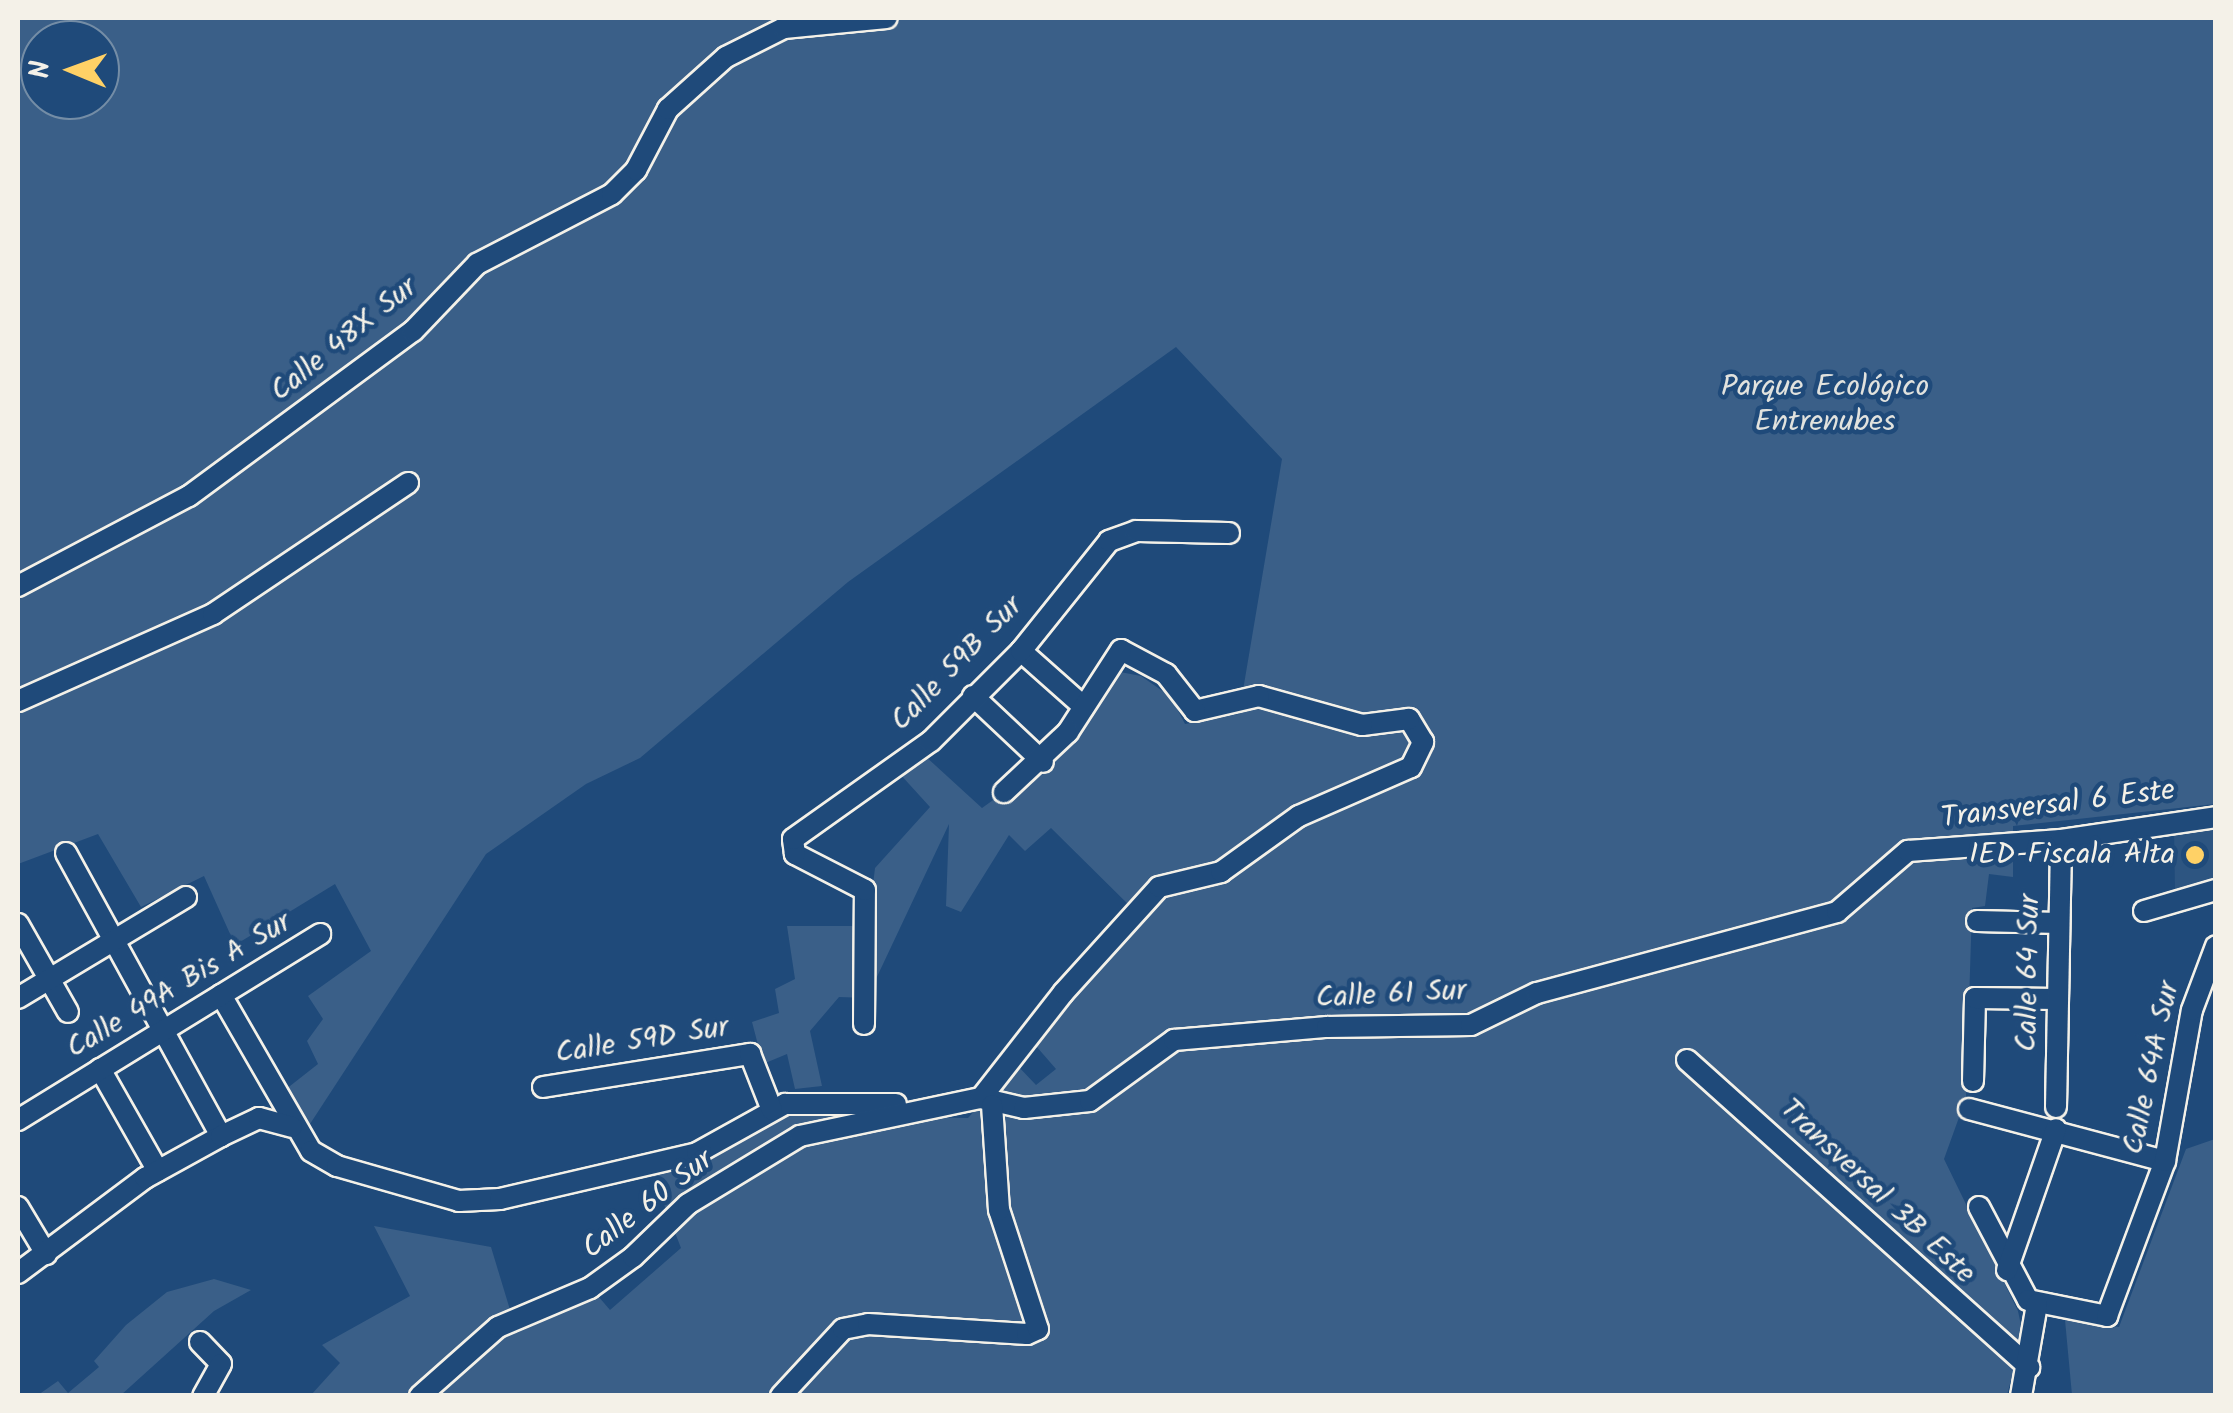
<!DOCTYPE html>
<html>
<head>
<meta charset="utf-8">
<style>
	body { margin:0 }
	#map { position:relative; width:2233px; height:1413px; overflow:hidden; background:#1f4a7a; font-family:Kalam,sans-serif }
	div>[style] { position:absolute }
	.built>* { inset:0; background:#2d5581 }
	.green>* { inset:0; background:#3a5f88 }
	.roads { filter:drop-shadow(2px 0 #f4f1e8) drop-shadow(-2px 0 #f4f1e8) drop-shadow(0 2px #f4f1e8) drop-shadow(0 -2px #f4f1e8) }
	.minor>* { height:20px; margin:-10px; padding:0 10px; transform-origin:10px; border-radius:10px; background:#1f4a7a }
	.dots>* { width:28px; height:28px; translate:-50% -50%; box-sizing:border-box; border:5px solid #1f4a7a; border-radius:50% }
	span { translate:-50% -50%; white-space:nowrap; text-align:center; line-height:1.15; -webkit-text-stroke:9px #1f4a7a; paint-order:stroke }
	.street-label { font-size:30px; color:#f4f1e8 }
	.park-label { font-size:30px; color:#e1e2de }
	.poi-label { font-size:30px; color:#f4f1e8 }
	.right { translate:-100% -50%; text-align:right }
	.frame { position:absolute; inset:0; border:20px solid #f4f1e8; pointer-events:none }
	.north { position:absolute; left:20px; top:20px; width:100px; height:100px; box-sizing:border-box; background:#1f4a7a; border:2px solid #748da6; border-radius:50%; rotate:271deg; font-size:28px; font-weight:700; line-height:40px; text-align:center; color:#f4f1e8 }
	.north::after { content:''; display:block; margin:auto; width:35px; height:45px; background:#ffd166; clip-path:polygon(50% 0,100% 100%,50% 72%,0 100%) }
</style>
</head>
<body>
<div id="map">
	<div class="built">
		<i style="clip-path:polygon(2215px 828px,2215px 881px,2175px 891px,2174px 829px)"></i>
	</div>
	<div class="green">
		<i style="clip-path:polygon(evenodd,18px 18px,2215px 18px,2215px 804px,2013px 826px,2013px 877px,1989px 874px,1985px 906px,1972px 908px,1966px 1098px,1944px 1159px,2018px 1311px,2023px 1335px,2007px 1395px,311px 1395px,340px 1363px,322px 1345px,410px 1296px,374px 1226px,491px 1247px,517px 1333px,598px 1296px,610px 1310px,681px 1248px,651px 1171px,722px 1153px,782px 1115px,968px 1118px,1016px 1064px,1036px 1085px,1056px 1069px,1036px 1046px,1069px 994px,1141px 917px,1051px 828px,1025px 851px,1009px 835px,961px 912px,946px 906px,949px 824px,867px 998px,839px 997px,810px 1031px,822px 1086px,795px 1089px,787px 1054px,763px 1064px,752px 1022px,779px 1013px,775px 989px,795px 979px,787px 926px,868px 926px,875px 868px,930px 807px,899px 773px,924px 755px,982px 808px,1045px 763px,1120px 672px,1141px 676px,1171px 697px,1185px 724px,1239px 714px,1282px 459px,1176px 347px,848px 582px,640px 758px,586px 784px,486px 854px,310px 1124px,276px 1097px,318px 1064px,307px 1041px,323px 1019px,308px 996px,371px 951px,335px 884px,235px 945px,204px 876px,141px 907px,98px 834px,18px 864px,18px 18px,40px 40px,100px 40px,100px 100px,40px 100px,40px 40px)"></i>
		<i style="clip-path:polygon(2215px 1139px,2215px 1395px,2072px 1395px,2065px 1320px,2119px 1327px,2186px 1149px)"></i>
		<i style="clip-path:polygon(214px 1279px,251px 1290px,214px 1311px,121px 1395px,38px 1395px,58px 1381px,68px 1393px,99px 1367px,94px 1361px,126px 1325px,167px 1292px)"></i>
	</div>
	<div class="roads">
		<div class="minor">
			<i style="left:18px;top:586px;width:193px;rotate:-27.8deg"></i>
			<i style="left:189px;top:496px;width:278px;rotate:-36.4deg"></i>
			<i style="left:413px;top:331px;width:93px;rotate:-46.3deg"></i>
			<i style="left:477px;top:264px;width:152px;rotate:-27.4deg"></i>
			<i style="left:612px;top:194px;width:34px;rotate:-45deg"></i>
			<i style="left:636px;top:170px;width:69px;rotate:-62.3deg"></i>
			<i style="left:668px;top:109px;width:78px;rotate:-41.9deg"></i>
			<i style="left:726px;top:57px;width:65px;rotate:-26.6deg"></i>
			<i style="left:784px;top:28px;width:103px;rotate:-5.5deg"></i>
			<i style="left:1021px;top:651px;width:84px;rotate:41.6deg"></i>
			<i style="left:973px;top:696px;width:96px;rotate:43.3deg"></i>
			<i style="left:18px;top:701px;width:214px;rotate:-24deg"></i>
			<i style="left:213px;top:614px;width:235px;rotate:-33.9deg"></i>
			<i style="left:66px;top:853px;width:323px;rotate:61.3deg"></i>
			<i style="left:2144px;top:911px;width:75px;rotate:-16.3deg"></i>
			<i style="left:1977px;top:921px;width:82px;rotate:1.4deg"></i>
			<i style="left:18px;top:924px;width:101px;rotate:60.4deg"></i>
			<i style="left:221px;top:995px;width:180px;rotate:60deg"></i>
			<i style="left:311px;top:1151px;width:30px;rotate:30deg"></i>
			<i style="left:337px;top:1166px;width:127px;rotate:16deg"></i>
			<i style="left:459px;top:1201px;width:41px;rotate:-2.8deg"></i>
			<i style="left:500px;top:1199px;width:202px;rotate:-13.1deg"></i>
			<i style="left:697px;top:1153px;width:101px;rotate:-29.1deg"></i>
			<i style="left:785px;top:1104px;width:111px"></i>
			<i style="left:18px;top:998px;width:196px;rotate:-31deg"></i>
			<i style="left:864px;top:1024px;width:134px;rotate:-89.6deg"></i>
			<i style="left:865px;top:890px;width:79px;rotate:-152.8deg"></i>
			<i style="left:795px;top:854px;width:15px;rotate:-98deg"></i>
			<i style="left:793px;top:839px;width:169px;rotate:-35.4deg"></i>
			<i style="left:931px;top:741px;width:127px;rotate:-45deg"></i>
			<i style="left:1021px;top:651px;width:141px;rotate:-51.3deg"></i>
			<i style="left:1109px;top:541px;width:29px;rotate:-20deg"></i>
			<i style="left:1136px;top:531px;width:93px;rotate:1.2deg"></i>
			<i style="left:1687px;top:1060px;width:460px;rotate:41.9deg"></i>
			<i style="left:100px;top:1069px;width:117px;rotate:60.4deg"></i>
			<i style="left:1973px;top:1081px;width:83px;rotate:-88.6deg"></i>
			<i style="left:1975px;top:998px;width:83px;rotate:0.7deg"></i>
			<i style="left:543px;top:1087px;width:210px;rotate:-9.1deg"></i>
			<i style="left:750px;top:1054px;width:60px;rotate:68.6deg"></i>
			<i style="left:981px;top:1098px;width:44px;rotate:13.1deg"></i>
			<i style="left:1024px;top:1108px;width:66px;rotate:-6.1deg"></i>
			<i style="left:1090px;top:1101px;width:104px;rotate:-36deg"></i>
			<i style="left:1174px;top:1040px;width:154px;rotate:-4.9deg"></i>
			<i style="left:1327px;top:1027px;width:144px;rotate:-0.8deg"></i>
			<i style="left:1471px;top:1025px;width:73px;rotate:-25.9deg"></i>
			<i style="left:1537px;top:993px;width:311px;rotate:-15.1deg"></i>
			<i style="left:1837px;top:912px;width:94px;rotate:-40.7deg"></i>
			<i style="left:1908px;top:851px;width:153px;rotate:-4.1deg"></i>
			<i style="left:2061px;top:840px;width:157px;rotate:-8.4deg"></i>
			<i style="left:2056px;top:1107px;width:267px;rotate:-88.9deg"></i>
			<i style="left:1969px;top:1109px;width:203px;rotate:14.9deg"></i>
			<i style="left:18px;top:1120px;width:355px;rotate:-31.6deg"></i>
			<i style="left:18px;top:1207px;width:55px;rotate:59.2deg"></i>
			<i style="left:1979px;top:1207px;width:105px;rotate:62.2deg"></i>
			<i style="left:2028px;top:1300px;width:81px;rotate:11.4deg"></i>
			<i style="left:2107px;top:1316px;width:165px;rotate:-69.5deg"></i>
			<i style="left:2165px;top:1161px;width:153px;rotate:-79.9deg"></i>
			<i style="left:2192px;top:1010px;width:68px;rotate:-69.4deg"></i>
			<i style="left:2007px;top:1270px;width:149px;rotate:-70.8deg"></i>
			<i style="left:18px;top:1273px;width:159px;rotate:-36.8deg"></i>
			<i style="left:145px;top:1178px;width:87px;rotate:-28.9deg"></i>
			<i style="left:221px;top:1136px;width:42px;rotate:-25.3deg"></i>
			<i style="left:259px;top:1118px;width:34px;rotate:15deg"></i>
			<i style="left:200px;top:1342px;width:30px;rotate:46deg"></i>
			<i style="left:221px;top:1364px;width:37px;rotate:119deg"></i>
			<i style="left:420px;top:1396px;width:104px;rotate:-41.5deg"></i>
			<i style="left:498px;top:1327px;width:100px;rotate:-23deg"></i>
			<i style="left:590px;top:1288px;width:53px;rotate:-35.8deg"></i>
			<i style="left:633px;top:1257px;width:76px;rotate:-43.9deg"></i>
			<i style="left:688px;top:1204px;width:131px;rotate:-31.3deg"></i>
			<i style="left:800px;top:1136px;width:185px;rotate:-11.9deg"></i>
			<i style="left:981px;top:1098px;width:133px;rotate:-52deg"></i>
			<i style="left:1063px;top:993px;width:143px;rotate:-47.8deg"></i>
			<i style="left:1159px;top:887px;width:64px;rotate:-13.6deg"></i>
			<i style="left:1221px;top:872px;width:96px;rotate:-35.7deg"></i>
			<i style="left:1299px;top:816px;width:122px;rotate:-23.6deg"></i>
			<i style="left:1411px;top:767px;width:28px;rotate:-64deg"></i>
			<i style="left:1423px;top:742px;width:27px;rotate:-121deg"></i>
			<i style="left:1409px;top:719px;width:47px;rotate:172.7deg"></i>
			<i style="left:1362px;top:725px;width:107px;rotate:-164.3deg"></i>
			<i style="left:1259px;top:696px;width:66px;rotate:166.8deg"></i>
			<i style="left:1195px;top:711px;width:47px;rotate:-128.1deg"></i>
			<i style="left:1166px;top:674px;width:51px;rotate:-151.9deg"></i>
			<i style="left:1121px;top:650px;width:98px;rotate:122.9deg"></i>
			<i style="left:1068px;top:732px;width:88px;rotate:136.8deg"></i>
			<i style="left:781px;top:1396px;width:91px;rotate:-47.2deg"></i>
			<i style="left:843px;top:1329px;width:25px;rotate:-11deg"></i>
			<i style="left:868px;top:1324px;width:159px;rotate:3.6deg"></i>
			<i style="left:1027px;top:1334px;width:12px;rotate:-24deg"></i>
			<i style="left:1038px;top:1329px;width:125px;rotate:-108.1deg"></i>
			<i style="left:999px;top:1210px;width:105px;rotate:-93.8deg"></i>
			<i style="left:2021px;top:1396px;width:93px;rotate:-80.1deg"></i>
		</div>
	</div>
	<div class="dots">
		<i style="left:2195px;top:855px;background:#ffd166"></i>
	</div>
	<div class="street-label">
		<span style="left:344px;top:340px;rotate:-39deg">Calle 48X Sur</span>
		<span style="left:957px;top:664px;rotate:-46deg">Calle 59B Sur</span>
		<span style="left:2058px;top:805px;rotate:-7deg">Transversal 6 Este</span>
		<span style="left:2029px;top:973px;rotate:-89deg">Calle 64 Sur</span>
		<span style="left:179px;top:986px;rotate:-31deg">Calle 49A Bis A Sur</span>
		<span style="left:1391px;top:995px;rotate:-3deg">Calle 61 Sur</span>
		<span style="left:642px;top:1041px;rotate:-9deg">Calle 59D Sur</span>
		<span style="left:2152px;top:1068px;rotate:-78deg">Calle 64A Sur</span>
		<span style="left:1877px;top:1192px;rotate:43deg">Transversal 3B Este</span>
		<span style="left:648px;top:1205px;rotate:-38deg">Calle 60 Sur</span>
	</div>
	<div class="park-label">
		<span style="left:1825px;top:404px">Parque Ecológico<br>Entrenubes</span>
	</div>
	<div class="poi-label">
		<span class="right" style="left:2175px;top:855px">IED Fiscala Alta</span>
	</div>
	<div class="frame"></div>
	<div class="north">N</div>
</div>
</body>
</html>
